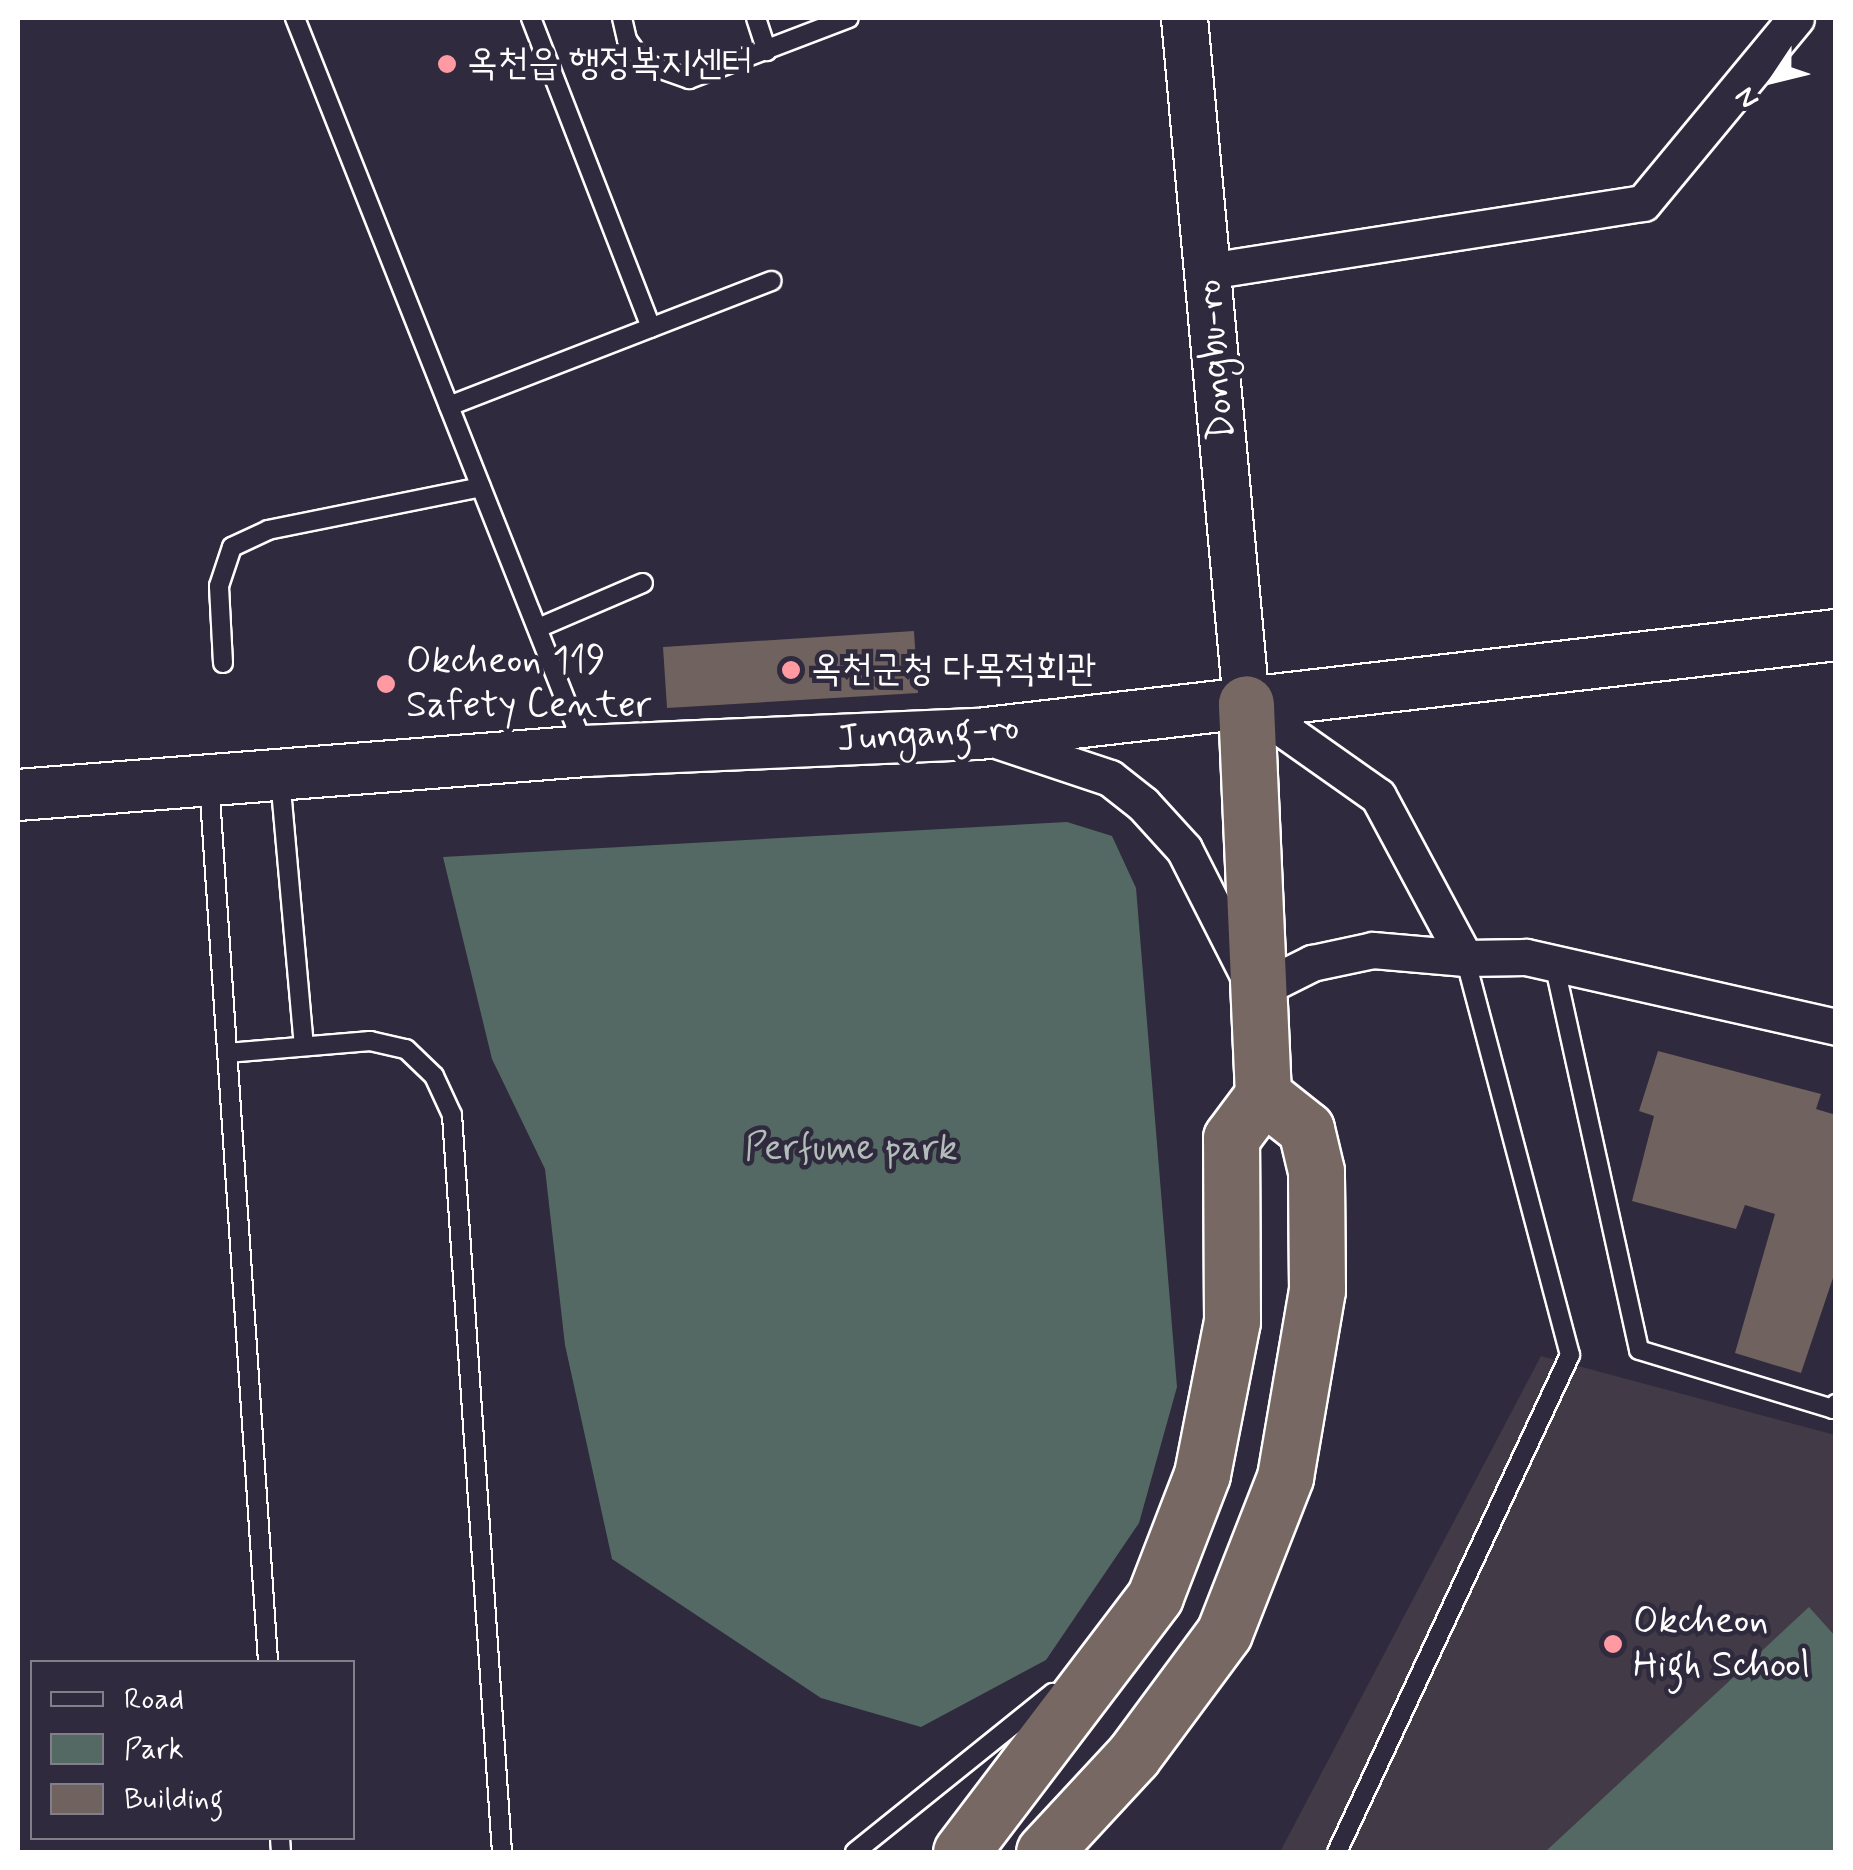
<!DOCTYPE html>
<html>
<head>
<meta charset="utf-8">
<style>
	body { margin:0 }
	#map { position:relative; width:1853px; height:1870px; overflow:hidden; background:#2f2a3d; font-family:Mynerve,"Poor Story",sans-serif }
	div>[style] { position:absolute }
	.built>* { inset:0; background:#423b47 }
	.green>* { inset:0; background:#546963 }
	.building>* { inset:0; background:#70625e }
	.roads { filter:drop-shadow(2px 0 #fff) drop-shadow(-2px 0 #fff) drop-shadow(0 2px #fff) drop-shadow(0 -2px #fff) }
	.service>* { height:18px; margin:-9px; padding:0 9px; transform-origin:9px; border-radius:9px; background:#2f2a3d }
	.minor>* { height:35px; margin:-17.5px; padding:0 17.5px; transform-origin:17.5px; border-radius:17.5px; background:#2f2a3d }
	.tertiary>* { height:45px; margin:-22.5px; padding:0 22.5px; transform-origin:22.5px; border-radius:22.5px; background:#2f2a3d }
	.secondary>* { height:50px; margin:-25px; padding:0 25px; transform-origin:25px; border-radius:25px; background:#2f2a3d }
	.motorway>* { height:55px; margin:-27.5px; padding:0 27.5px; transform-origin:27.5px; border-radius:27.5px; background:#776864 }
	.dots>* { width:28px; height:28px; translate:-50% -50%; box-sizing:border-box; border:5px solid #2f2a3d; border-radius:50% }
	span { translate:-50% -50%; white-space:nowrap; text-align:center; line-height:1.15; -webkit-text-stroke:9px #2f2a3d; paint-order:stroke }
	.poi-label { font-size:38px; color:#fff }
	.left { translate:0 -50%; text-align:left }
	.street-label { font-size:38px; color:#fff }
	.park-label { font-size:38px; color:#b2bcb9 }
	.frame { position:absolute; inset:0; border:20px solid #fff; pointer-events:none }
	.legend { position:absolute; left:30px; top:1660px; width:325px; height:180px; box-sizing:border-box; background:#2f2a3d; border:2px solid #827f8b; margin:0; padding:12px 18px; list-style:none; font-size:30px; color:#fff }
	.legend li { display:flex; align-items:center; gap:20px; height:50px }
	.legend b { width:50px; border:2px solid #827f8b }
	.north { position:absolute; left:1723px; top:30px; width:100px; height:100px; -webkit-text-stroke:8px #2f2a3d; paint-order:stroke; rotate:235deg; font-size:28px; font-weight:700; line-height:40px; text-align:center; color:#fff }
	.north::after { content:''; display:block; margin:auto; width:35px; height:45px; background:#fff; clip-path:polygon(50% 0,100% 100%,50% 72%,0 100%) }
</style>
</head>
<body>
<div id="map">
	<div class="built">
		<i style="clip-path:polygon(1541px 1356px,1835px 1435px,1835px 1852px,1280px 1852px)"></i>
	</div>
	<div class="green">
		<i style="clip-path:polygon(1067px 822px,1112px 836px,1136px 888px,1177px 1387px,1139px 1523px,1046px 1660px,921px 1727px,821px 1698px,612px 1559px,565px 1345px,545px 1169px,492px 1059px,443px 857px)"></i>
		<i style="clip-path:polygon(1809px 1607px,1835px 1636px,1835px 1852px,1545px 1852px)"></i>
	</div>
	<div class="building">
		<i style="clip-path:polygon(914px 631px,918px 693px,667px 708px,663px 647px)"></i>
		<i style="clip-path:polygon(1658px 1051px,1821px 1094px,1816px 1109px,1836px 1115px,1836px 1269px,1801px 1373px,1735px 1353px,1775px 1214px,1745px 1205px,1736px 1229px,1632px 1201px,1654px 1116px,1639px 1111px)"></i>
	</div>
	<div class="roads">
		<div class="service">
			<i style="left:295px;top:18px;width:784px;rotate:68.37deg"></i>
			<i style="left:531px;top:18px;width:332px;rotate:68.8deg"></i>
			<i style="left:622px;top:18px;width:23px;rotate:77deg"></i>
			<i style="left:627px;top:40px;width:29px;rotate:54deg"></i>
			<i style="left:644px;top:63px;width:48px;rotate:19.6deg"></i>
			<i style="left:689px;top:79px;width:171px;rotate:-20.9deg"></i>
			<i style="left:756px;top:18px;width:35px;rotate:72deg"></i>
			<i style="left:449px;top:406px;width:346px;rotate:-21.2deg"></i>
			<i style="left:538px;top:628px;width:114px;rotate:-23.2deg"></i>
			<i style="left:223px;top:663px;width:77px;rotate:-93deg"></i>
			<i style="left:219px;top:586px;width:41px;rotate:-71.6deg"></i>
			<i style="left:232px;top:547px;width:40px;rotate:-25deg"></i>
			<i style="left:268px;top:530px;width:217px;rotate:-11.4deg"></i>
			<i style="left:280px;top:778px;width:269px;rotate:84.9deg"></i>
			<i style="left:209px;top:782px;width:882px;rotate:86.16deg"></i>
			<i style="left:1554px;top:963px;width:396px;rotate:77.6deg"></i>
			<i style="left:1639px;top:1350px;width:203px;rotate:16.9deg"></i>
			<i style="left:1833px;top:1409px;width:6px;rotate:-59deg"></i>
			<i style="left:227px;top:1053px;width:144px;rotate:-4.8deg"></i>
			<i style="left:370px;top:1041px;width:37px;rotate:13deg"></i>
			<i style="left:406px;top:1049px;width:39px;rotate:44deg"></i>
			<i style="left:434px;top:1076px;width:43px;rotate:65.2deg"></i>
			<i style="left:452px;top:1115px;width:739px;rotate:86.12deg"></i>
			<i style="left:280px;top:1838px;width:14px;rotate:86deg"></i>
			<i style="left:855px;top:1852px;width:254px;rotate:-38.8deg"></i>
			<i style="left:1337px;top:1852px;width:549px;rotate:-64.88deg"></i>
			<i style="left:1570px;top:1355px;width:411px;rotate:-104.8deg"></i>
		</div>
		<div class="minor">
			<i style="left:1208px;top:271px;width:440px;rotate:-8.9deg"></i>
			<i style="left:1643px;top:203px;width:240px;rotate:-50.4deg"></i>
			<i style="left:1246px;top:703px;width:161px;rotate:35.2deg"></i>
			<i style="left:1378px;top:796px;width:184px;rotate:61.8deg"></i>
			<i style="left:1465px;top:958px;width:61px;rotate:-0.9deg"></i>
			<i style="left:1526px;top:957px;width:318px;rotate:12.7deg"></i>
			<i style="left:993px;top:739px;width:123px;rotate:18.4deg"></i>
			<i style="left:1110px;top:778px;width:42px;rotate:38.2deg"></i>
			<i style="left:1143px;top:804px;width:61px;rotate:47.7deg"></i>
			<i style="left:1184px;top:849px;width:159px;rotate:63.1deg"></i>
			<i style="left:1256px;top:991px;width:63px;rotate:-26.6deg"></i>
			<i style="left:1312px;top:963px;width:62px;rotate:-12deg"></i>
			<i style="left:1373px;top:950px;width:92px;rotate:5deg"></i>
		</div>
		<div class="tertiary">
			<i style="left:1184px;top:18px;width:688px;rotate:84.83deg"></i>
		</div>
		<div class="secondary">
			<i style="left:18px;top:795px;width:570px;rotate:-4.43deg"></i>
			<i style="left:586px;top:751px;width:392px;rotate:-2.5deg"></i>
			<i style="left:978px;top:734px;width:864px;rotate:-6.58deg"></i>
		</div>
		<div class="motorway">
			<i style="left:961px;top:1852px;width:321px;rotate:-52.8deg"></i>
			<i style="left:1155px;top:1596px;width:131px;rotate:-68.9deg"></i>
			<i style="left:1202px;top:1474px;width:156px;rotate:-78.9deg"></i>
			<i style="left:1232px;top:1321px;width:183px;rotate:-90.3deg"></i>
			<i style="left:1231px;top:1138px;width:54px;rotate:-53.3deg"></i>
			<i style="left:1263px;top:1095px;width:392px;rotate:-92.5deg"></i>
			<i style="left:1044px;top:1852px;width:131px;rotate:-47.2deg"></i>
			<i style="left:1133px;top:1756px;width:153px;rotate:-53.5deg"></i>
			<i style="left:1224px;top:1633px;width:168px;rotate:-68.6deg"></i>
			<i style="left:1285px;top:1477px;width:190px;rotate:-80.3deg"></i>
			<i style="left:1317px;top:1290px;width:119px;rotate:-90.5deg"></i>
			<i style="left:1316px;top:1171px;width:43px;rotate:-103.4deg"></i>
			<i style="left:1306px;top:1129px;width:55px;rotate:-141.7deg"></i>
		</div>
	</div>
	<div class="dots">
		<i style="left:447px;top:64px;background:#ff9aa2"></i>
		<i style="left:791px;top:670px;background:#ff9aa2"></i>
		<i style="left:386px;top:684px;background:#ff9aa2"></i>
		<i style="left:1613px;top:1644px;background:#ff9aa2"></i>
	</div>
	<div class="poi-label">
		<span class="left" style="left:467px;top:64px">옥천읍 행정복지센터</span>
		<span class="left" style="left:406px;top:684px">Okcheon 119<br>Safety Center</span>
		<span class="left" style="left:811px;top:670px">옥천군청 다목적회관</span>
		<span class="left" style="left:1633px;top:1644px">Okcheon<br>High School</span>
	</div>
	<div class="street-label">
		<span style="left:1216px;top:360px;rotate:-95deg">Dongbu-ro</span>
		<span style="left:928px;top:734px;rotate:-4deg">Jungang-ro</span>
	</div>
	<div class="park-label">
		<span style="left:851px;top:1149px">Perfume park</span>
	</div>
	<div class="frame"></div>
	<ul class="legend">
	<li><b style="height:12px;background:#2f2a3d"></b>Road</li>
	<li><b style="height:28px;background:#546963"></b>Park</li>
	<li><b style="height:28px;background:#70625e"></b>Building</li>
	</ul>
	<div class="north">N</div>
</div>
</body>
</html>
